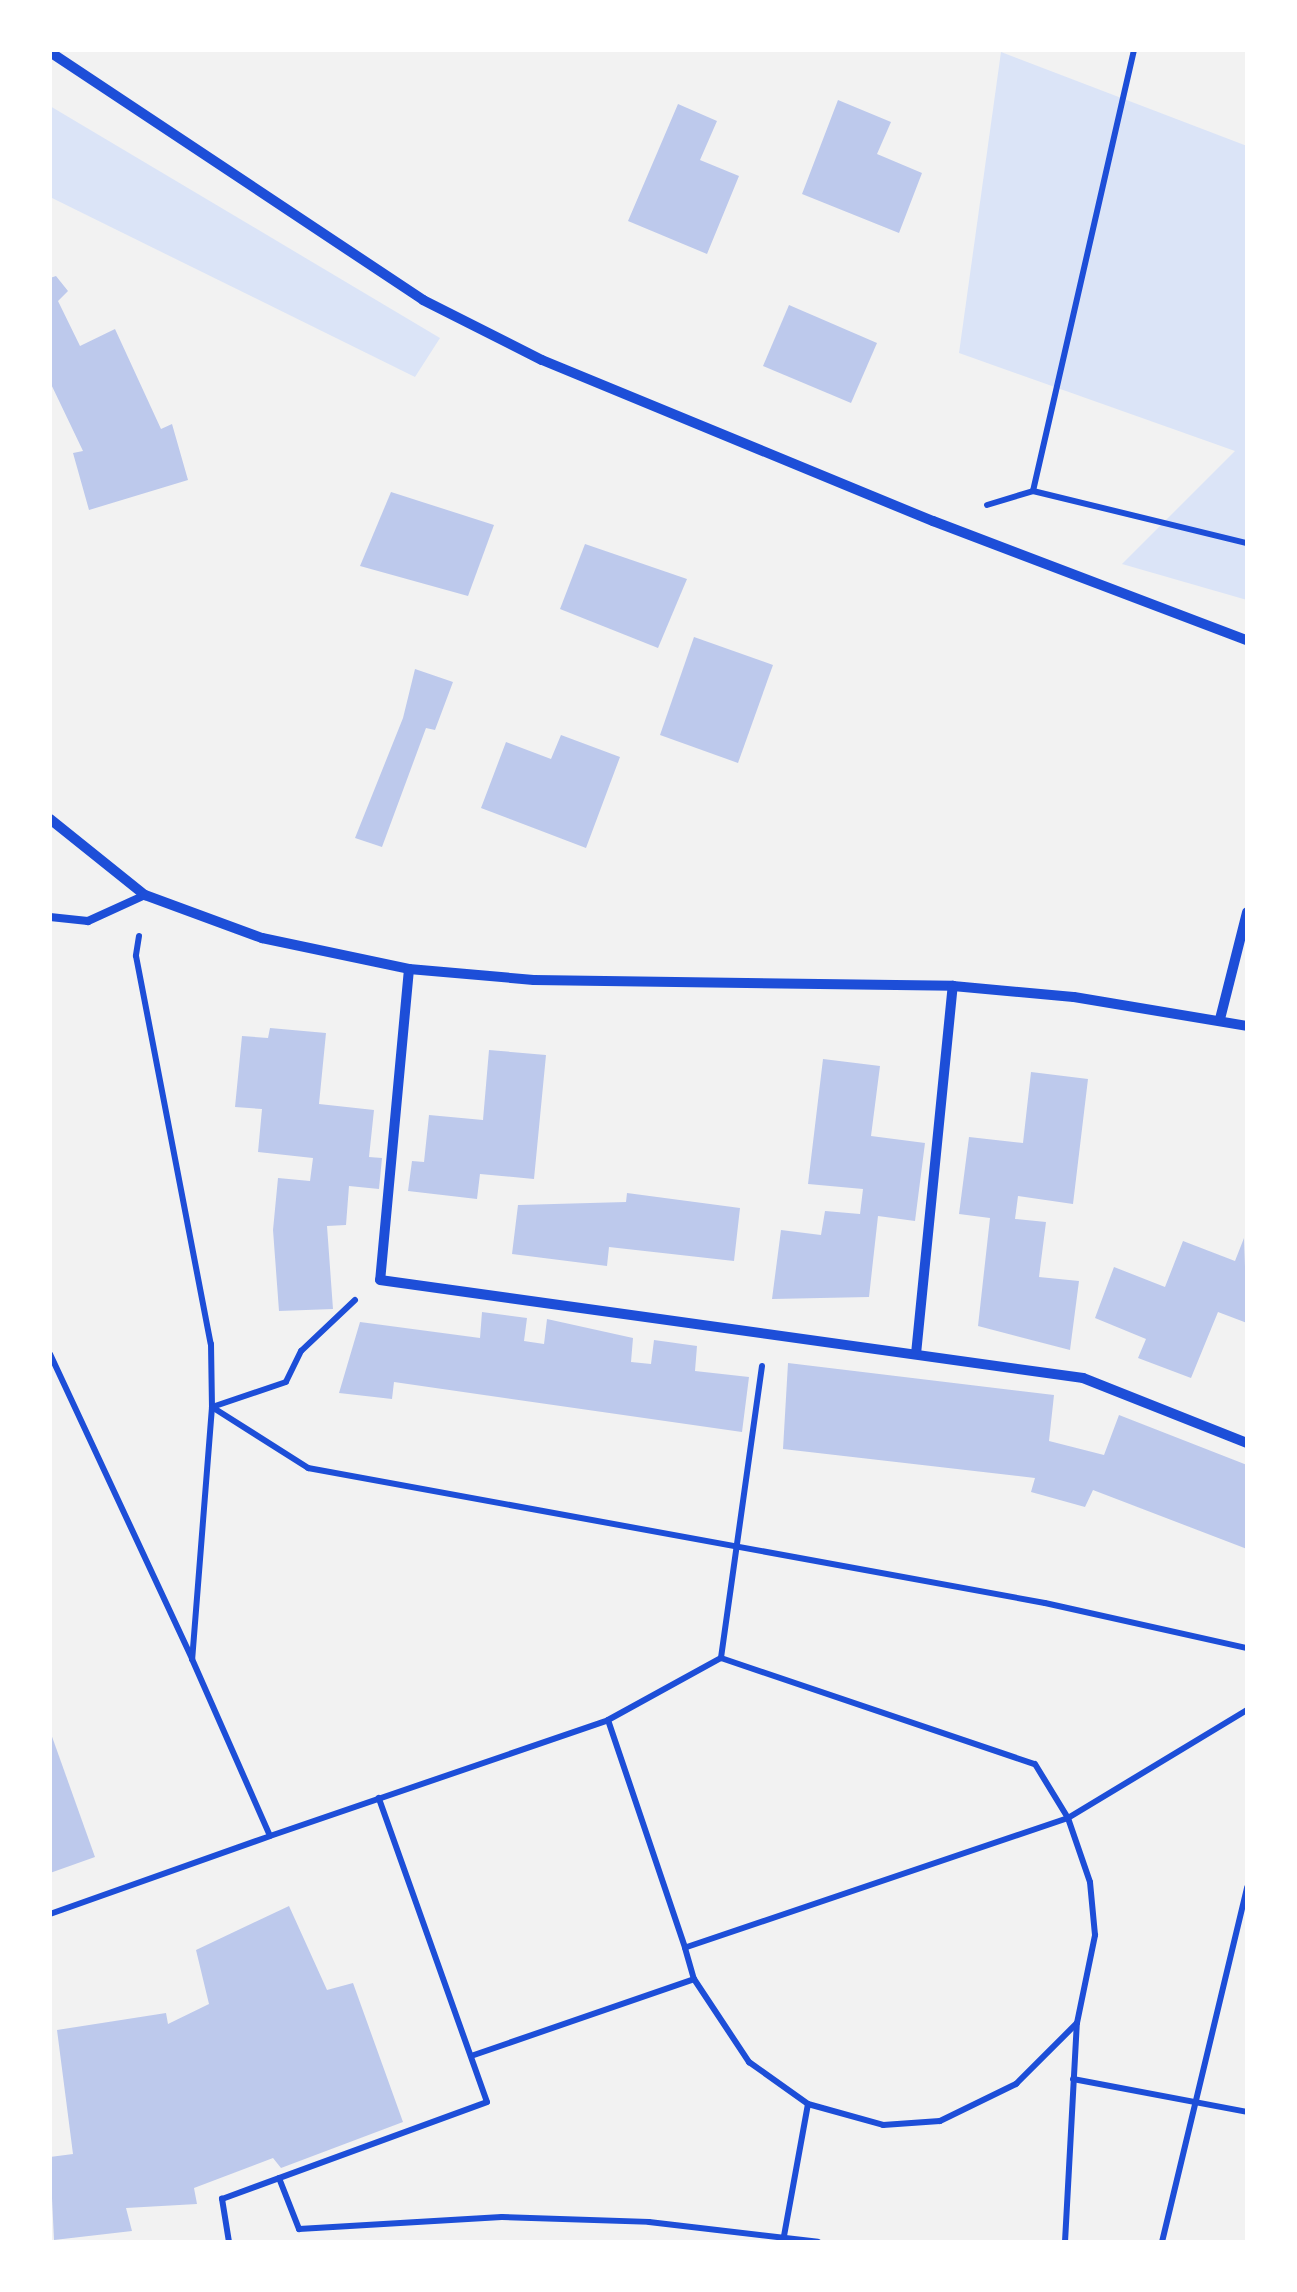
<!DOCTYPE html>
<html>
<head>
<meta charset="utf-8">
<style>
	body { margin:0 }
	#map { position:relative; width:1297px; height:2292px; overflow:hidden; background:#f2f2f2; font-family:Merriweather,serif }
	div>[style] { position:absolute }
	.green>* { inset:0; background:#dbe4f7 }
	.building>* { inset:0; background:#bdc9ec }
	.path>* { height:6px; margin:-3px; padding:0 3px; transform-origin:3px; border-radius:3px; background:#1d4ed8 }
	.service>* { height:8px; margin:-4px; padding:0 4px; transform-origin:4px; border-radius:4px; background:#1d4ed8 }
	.minor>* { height:10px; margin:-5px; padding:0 5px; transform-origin:5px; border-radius:5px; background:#1d4ed8 }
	span { translate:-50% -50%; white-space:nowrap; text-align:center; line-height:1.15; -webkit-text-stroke:8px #fff; paint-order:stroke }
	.frame { position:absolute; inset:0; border:52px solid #fff; pointer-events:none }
</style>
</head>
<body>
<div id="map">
	<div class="green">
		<i style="clip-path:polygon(1001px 52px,1247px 146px,1247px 600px,1122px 564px,1235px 451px,959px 353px)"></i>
		<i style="clip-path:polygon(50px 106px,440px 338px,415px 377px,50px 197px)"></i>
	</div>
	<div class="building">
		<i style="clip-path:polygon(838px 100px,891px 122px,877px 154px,922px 173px,899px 233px,802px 194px)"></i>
		<i style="clip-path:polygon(678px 104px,717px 121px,700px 160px,739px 176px,707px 254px,628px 221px)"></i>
		<i style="clip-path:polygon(56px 276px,68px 291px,58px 301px,80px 346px,115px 329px,161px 429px,172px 424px,188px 480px,89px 510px,73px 453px,83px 451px,50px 382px,50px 278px)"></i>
		<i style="clip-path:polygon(789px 305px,877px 343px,851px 403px,763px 366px)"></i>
		<i style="clip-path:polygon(391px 492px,494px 525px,468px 596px,360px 566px)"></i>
		<i style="clip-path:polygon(585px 544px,687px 579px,658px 648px,560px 609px)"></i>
		<i style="clip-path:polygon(694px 637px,773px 665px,738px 763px,660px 735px)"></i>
		<i style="clip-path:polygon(415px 669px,453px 682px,435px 730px,426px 728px,382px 847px,355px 838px,403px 718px)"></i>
		<i style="clip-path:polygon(561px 735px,620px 757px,586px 848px,481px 808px,506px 742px,551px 759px)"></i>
		<i style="clip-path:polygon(270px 1028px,326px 1033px,319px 1104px,374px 1110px,369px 1157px,382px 1158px,379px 1189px,349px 1186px,346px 1225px,327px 1226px,333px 1309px,279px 1311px,273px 1230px,278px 1178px,310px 1181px,313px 1158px,258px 1152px,262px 1109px,235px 1107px,242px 1036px,268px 1038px)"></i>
		<i style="clip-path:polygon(489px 1050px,546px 1055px,534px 1179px,480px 1174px,477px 1199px,408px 1191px,412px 1161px,424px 1162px,429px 1115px,483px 1120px)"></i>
		<i style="clip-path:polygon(823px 1059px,880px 1066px,871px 1136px,925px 1143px,915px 1221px,878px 1216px,869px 1297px,772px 1299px,781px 1230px,821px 1235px,825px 1211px,860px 1214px,863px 1189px,808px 1184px)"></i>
		<i style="clip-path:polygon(1031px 1072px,1088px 1079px,1073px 1204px,1018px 1196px,1015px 1219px,1046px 1222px,1039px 1277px,1079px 1281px,1070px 1350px,978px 1326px,990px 1218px,959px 1214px,969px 1137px,1023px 1143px)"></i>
		<i style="clip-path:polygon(627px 1193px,740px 1208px,734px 1261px,609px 1247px,607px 1266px,512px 1254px,518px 1205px,626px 1202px)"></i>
		<i style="clip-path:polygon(1244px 1238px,1247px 1323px,1218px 1312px,1191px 1378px,1138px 1358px,1146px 1339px,1095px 1318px,1114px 1267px,1165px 1287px,1183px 1241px,1235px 1261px)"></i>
		<i style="clip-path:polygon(482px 1312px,527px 1318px,524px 1341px,544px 1344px,547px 1319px,633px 1338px,631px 1362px,651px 1364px,654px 1340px,697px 1346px,695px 1371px,749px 1377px,742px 1432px,394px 1382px,392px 1399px,339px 1393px,360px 1322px,480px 1338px)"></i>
		<i style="clip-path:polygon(788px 1363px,1054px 1395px,1049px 1441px,1104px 1455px,1119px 1415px,1247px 1465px,1247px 1549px,1093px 1490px,1085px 1507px,1031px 1492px,1035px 1478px,783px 1449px)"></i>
		<i style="clip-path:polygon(50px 1731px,95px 1857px,50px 1873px)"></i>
		<i style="clip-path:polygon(289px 1906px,327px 1990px,353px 1983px,403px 2122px,281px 2168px,273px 2158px,194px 2188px,197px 2204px,126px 2208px,132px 2231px,54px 2240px,50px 2157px,73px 2154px,57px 2030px,166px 2013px,168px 2024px,209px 2004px,196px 1950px)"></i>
	</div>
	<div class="path">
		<i style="left:1033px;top:491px;width:452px;rotate:-77.1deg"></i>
		<i style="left:987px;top:505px;width:48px;rotate:-16.9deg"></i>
		<i style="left:1033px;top:491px;width:220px;rotate:13.7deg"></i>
		<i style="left:139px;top:936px;width:20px;rotate:99deg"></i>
		<i style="left:136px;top:956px;width:395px;rotate:79.1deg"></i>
		<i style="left:211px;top:1344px;width:63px;rotate:89.1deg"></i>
		<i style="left:212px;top:1407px;width:114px;rotate:32.4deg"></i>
		<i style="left:308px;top:1468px;width:749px;rotate:10.38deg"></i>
		<i style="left:1045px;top:1603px;width:207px;rotate:12.6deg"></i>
		<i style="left:355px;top:1300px;width:74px;rotate:136.6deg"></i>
		<i style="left:301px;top:1351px;width:34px;rotate:116deg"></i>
		<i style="left:286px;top:1382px;width:78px;rotate:161.3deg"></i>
		<i style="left:212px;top:1407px;width:253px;rotate:94.5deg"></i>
		<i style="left:192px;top:1659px;width:193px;rotate:66.2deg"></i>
		<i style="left:270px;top:1836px;width:357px;rotate:-18.9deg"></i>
		<i style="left:608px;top:1720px;width:129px;rotate:-28.8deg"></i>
		<i style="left:50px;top:1354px;width:336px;rotate:65deg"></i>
		<i style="left:762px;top:1366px;width:295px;rotate:98deg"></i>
		<i style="left:721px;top:1658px;width:331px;rotate:18.7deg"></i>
		<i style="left:1035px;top:1764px;width:63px;rotate:58.6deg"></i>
		<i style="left:1068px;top:1818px;width:404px;rotate:161.3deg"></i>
		<i style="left:685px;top:1948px;width:32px;rotate:74deg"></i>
		<i style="left:694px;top:1979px;width:100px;rotate:56.5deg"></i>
		<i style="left:749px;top:2062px;width:72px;rotate:35.4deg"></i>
		<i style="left:808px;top:2104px;width:78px;rotate:15.6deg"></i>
		<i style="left:883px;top:2125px;width:57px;rotate:-4deg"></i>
		<i style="left:940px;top:2121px;width:85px;rotate:-26deg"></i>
		<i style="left:1016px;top:2084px;width:86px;rotate:-45deg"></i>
		<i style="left:608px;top:1720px;width:241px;rotate:71.3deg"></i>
		<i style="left:50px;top:1914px;width:233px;rotate:-19.5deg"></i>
		<i style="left:471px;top:2056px;width:236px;rotate:-19deg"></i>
		<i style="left:1073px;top:2079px;width:177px;rotate:10.7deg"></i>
		<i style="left:279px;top:2178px;width:55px;rotate:68.6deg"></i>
		<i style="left:299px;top:2229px;width:203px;rotate:-3.4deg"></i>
		<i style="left:502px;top:2217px;width:147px;rotate:1.9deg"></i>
		<i style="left:649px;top:2222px;width:170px;rotate:6.7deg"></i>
		<i style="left:784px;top:2236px;width:134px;rotate:-79.7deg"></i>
		<i style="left:229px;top:2242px;width:44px;rotate:-99.2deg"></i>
		<i style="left:222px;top:2199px;width:282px;rotate:-20.1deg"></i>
		<i style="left:487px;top:2102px;width:323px;rotate:-109.6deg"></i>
		<i style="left:1065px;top:2242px;width:219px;rotate:-86.9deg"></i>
		<i style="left:1077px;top:2023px;width:90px;rotate:-78.4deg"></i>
		<i style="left:1095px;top:1935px;width:53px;rotate:-95.4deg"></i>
		<i style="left:1090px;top:1882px;width:68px;rotate:-109deg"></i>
		<i style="left:1068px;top:1818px;width:209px;rotate:-31.1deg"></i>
		<i style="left:1162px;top:2242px;width:365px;rotate:-76.5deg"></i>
	</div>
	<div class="service">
		<i style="left:50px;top:917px;width:38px;rotate:6deg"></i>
		<i style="left:88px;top:921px;width:63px;rotate:-24.5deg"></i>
	</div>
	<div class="minor">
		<i style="left:50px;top:52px;width:448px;rotate:33.6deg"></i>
		<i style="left:423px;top:300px;width:133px;rotate:26.8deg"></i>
		<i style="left:542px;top:360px;width:423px;rotate:22.4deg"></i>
		<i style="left:933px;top:521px;width:336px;rotate:20.8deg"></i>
		<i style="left:50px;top:819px;width:122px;rotate:38.7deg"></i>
		<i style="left:145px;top:895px;width:125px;rotate:20.2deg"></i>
		<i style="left:262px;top:938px;width:150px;rotate:11.9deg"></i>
		<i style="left:409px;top:969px;width:125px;rotate:5deg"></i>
		<i style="left:534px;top:980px;width:419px;rotate:0.8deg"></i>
		<i style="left:953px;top:986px;width:121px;rotate:5.2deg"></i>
		<i style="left:1074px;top:997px;width:175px;rotate:9.5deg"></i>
		<i style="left:409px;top:969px;width:312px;rotate:95.3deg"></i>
		<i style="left:380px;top:1280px;width:710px;rotate:7.94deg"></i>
		<i style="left:1083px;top:1378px;width:176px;rotate:21.6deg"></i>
		<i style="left:1220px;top:1019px;width:110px;rotate:-75.8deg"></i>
		<i style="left:916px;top:1354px;width:370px;rotate:-84.3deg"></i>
	</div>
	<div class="frame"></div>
</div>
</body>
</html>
